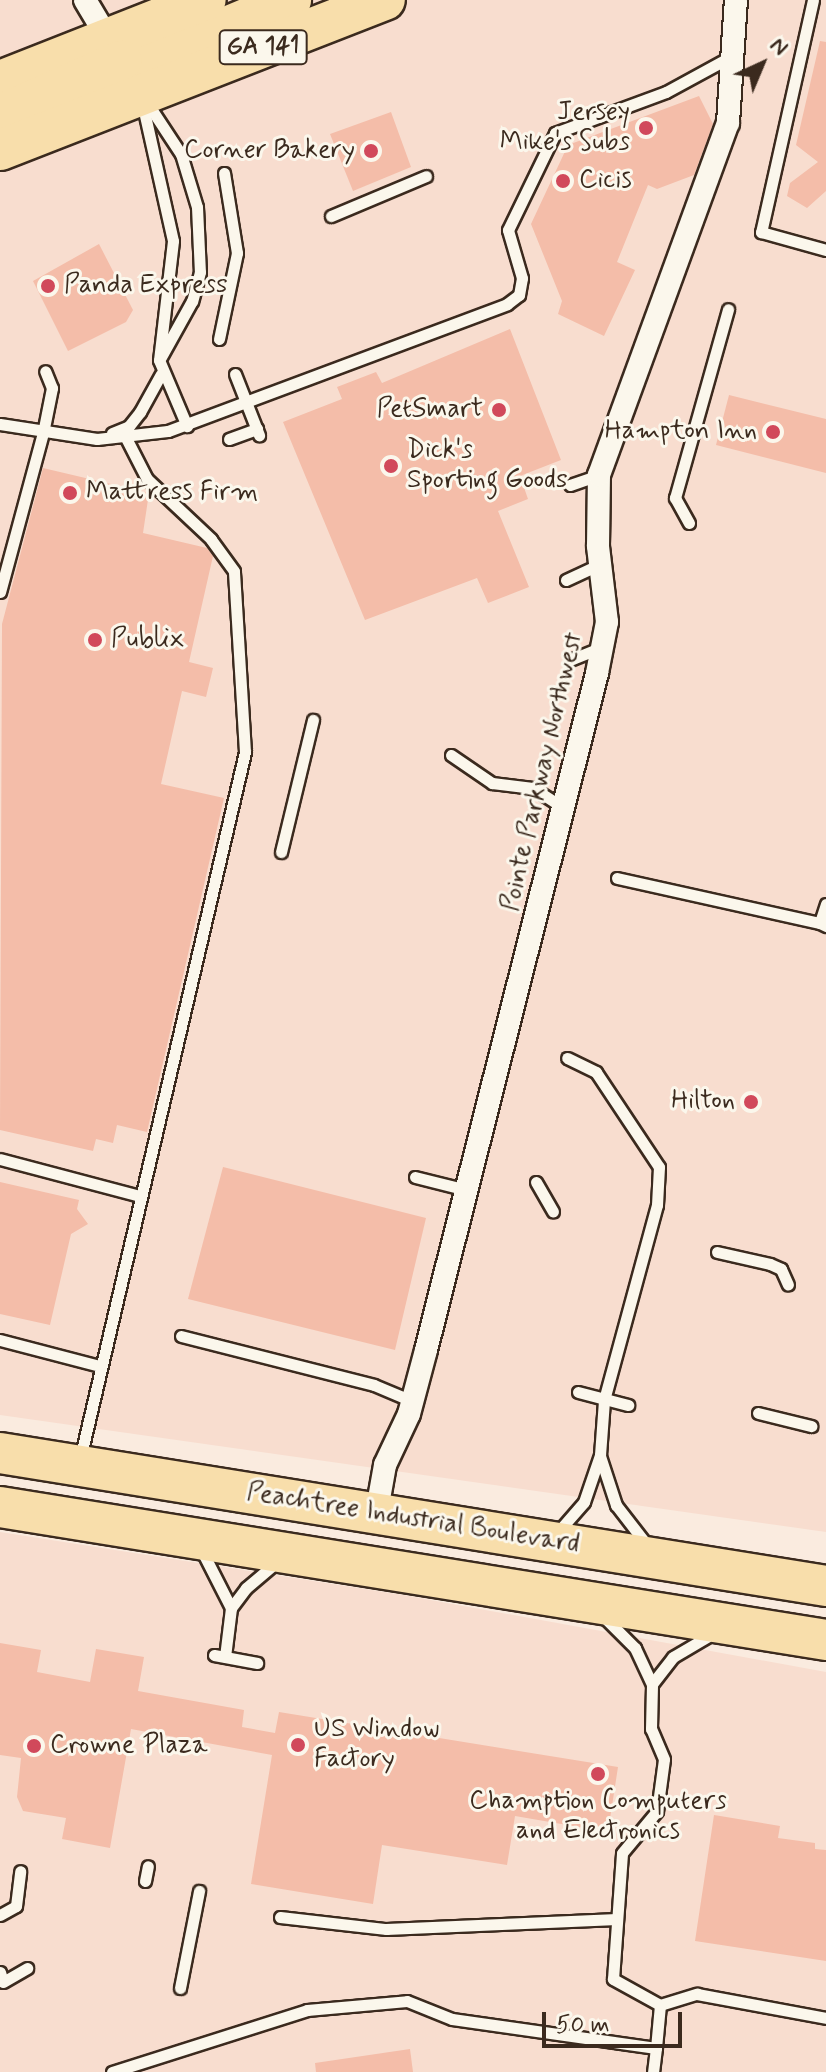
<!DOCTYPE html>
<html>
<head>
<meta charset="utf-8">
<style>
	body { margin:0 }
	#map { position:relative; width:826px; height:2072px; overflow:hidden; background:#faebdf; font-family:Mynerve,sans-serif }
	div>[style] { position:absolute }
	.built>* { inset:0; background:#f8ddcf }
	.building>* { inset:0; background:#f4bda9 }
	.roads { filter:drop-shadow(2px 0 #3b2a1e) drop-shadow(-2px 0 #3b2a1e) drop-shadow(0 2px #3b2a1e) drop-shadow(0 -2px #3b2a1e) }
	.lane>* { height:11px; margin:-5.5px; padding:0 5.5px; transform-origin:5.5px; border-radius:5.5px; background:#fbf7ec }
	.street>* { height:22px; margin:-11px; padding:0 11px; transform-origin:11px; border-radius:11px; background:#fbf7ec }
	.highway>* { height:40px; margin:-20px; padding:0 20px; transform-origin:20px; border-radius:20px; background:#f8deab }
	.dots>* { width:22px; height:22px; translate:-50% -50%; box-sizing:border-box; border:4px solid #fbf7ec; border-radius:50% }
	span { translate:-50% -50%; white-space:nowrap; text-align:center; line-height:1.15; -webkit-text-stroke:6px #fbf7ec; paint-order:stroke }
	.shield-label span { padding:2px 6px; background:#fbf7ec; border:2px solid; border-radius:6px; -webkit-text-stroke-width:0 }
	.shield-label { font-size:24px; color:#3b2a1e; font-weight:700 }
	.poi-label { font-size:26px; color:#3b2a1e }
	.right { translate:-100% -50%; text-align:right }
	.left { translate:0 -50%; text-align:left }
	.street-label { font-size:26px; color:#3b2a1e }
	.north { position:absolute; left:722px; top:24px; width:80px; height:80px; -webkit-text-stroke:6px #fbf7ec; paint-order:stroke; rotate:44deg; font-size:22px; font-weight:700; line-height:32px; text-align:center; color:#3b2a1e }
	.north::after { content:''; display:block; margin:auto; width:28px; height:36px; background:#3b2a1e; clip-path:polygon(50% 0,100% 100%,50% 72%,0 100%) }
	.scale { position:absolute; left:542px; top:2012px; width:140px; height:36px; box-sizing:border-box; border:4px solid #3b2a1e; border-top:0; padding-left:10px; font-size:24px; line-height:28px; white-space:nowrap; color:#3b2a1e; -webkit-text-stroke:6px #fbf7ec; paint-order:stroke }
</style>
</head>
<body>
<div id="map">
	<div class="built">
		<i style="clip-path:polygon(0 0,826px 0,826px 1532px,0 1415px)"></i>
		<i style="clip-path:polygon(0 1532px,403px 1595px,826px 1672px,826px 2072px,0 2072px)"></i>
	</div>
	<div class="building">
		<i style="clip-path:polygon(820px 41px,826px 42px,826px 191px,807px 208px,787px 196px,790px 183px,818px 162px,796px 145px)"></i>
		<i style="clip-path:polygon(699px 96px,713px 124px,694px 175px,657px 189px,648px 185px,617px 262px,635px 270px,604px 336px,558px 314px,562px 301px,531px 224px,568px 145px)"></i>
		<i style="clip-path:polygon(391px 112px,411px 167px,353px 191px,330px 134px)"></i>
		<i style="clip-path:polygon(99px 244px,133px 310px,126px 322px,68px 351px,33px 281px)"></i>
		<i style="clip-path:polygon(510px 329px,561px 460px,520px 476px,528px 499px,498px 511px,529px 587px,488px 603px,477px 578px,365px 620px,283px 422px,342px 399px,337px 387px,376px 372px,382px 383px)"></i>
		<i style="clip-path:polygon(729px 395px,826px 419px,826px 473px,716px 445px)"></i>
		<i style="clip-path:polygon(43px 468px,149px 493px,143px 533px,207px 548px,213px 556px,189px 662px,213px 668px,206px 697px,182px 691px,161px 784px,224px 798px,147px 1132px,117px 1125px,113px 1143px,96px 1139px,93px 1151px,0 1130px,2px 624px)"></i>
		<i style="clip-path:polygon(223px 1167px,426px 1218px,395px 1350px,188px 1299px)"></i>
		<i style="clip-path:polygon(0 1182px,79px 1200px,77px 1209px,88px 1224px,71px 1234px,50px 1325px,0 1314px)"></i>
		<i style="clip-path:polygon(0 1643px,41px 1650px,37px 1672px,90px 1682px,96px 1649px,144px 1657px,138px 1691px,244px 1710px,242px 1727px,275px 1733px,279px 1712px,618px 1767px,608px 1832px,515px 1816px,507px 1865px,382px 1845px,373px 1904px,251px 1884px,272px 1755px,131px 1729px,110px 1848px,62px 1839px,66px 1818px,23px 1811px,17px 1797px,21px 1758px,0 1755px)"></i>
		<i style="clip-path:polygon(714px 1815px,780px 1826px,778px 1838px,815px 1843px,815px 1849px,826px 1850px,826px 1961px,695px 1941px)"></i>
		<i style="clip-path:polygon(410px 2049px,413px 2072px,316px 2072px,315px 2063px)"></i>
	</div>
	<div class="roads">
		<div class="lane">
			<i style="left:813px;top:0;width:238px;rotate:102.6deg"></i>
			<i style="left:761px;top:232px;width:67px;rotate:15.5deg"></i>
			<i style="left:146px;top:101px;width:64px;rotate:56.6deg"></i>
			<i style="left:181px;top:154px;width:55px;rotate:73.2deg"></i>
			<i style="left:197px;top:207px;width:65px;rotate:87.4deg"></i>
			<i style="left:200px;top:272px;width:30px;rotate:105deg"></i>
			<i style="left:192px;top:301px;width:64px;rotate:119deg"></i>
			<i style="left:142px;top:102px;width:142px;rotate:77.4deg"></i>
			<i style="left:173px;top:241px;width:120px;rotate:96.7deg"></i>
			<i style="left:159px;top:360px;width:72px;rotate:67deg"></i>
			<i style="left:331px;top:216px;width:103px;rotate:-22.8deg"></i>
			<i style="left:219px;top:339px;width:88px;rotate:-78.2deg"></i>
			<i style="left:237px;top:253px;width:81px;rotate:-99.2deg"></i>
			<i style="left:235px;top:374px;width:66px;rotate:68.5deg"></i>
			<i style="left:0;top:424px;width:98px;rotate:8.8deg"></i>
			<i style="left:97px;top:439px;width:71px;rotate:-6.4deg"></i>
			<i style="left:168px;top:431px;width:362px;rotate:-20.5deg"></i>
			<i style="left:507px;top:304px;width:15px;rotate:-37deg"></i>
			<i style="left:519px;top:295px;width:17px;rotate:-80deg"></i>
			<i style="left:522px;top:278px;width:50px;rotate:-106.3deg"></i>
			<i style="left:508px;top:230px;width:108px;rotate:-64.1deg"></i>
			<i style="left:555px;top:133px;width:118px;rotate:-20.3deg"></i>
			<i style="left:666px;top:92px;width:75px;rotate:-28.6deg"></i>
			<i style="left:112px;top:433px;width:18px;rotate:-22deg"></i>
			<i style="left:129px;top:426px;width:18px;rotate:-52deg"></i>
			<i style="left:140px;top:412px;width:43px;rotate:-61.1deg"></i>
			<i style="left:229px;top:439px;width:30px;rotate:-20deg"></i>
			<i style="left:570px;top:485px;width:31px;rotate:-19deg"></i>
			<i style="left:689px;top:523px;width:29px;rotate:-119deg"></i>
			<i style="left:675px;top:498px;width:196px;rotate:-74.3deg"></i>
			<i style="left:566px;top:580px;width:38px;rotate:-25deg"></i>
			<i style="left:0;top:592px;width:165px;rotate:-74.9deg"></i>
			<i style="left:43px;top:433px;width:46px;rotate:-78.7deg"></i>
			<i style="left:52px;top:388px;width:18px;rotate:-112deg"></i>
			<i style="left:570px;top:660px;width:35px;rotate:-22deg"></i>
			<i style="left:451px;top:755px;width:50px;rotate:34.3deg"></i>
			<i style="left:492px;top:783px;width:41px;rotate:7deg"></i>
			<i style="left:533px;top:788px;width:37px;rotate:33deg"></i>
			<i style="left:281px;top:852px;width:136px;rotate:-76.4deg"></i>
			<i style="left:617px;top:878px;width:208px;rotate:12.5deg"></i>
			<i style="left:826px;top:904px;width:20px;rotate:108deg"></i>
			<i style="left:820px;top:923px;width:7px;rotate:27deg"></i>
			<i style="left:0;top:1159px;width:145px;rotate:14.8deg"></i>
			<i style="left:415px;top:1177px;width:54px;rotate:14deg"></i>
			<i style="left:536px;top:1182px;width:34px;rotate:60deg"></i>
			<i style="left:717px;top:1252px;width:54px;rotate:12.8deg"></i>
			<i style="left:770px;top:1264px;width:12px;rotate:24deg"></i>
			<i style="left:781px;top:1269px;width:17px;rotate:66deg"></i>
			<i style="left:181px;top:1336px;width:199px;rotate:14.2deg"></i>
			<i style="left:374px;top:1385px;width:41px;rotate:22.8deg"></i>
			<i style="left:0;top:1340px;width:103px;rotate:14.6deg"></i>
			<i style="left:578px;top:1392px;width:52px;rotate:14.6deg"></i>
			<i style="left:758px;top:1413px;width:55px;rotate:13.8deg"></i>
			<i style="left:600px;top:1456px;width:52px;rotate:71.9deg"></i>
			<i style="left:616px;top:1505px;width:51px;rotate:52.2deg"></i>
			<i style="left:80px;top:1459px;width:726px;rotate:-76.86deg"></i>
			<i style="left:245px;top:752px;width:181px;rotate:-93.5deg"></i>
			<i style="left:234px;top:571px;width:39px;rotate:-126deg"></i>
			<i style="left:211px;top:539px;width:88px;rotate:-136.8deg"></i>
			<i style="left:147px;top:479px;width:48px;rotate:-117.1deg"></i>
			<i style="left:557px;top:1533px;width:41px;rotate:-48.9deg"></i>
			<i style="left:584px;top:1502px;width:50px;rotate:-71.2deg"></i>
			<i style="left:600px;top:1455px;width:55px;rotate:-85.8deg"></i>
			<i style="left:604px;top:1400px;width:202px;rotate:-74.8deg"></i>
			<i style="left:657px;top:1205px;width:38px;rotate:-87deg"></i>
			<i style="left:659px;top:1167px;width:114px;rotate:-123.6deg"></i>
			<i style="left:596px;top:1072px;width:32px;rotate:-154deg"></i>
			<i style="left:202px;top:1551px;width:64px;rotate:63deg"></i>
			<i style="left:231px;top:1608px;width:49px;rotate:97deg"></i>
			<i style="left:231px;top:1608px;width:25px;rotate:-53deg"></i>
			<i style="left:246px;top:1588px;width:42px;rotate:-40.2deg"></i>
			<i style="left:604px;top:1617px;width:44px;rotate:45deg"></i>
			<i style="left:635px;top:1648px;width:40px;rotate:65deg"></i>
			<i style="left:214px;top:1655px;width:44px;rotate:10.5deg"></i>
			<i style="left:145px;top:1881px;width:15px;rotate:-79deg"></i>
			<i style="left:0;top:1915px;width:18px;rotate:-29deg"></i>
			<i style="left:16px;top:1906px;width:35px;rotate:-83deg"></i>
			<i style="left:280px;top:1917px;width:107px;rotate:6.5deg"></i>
			<i style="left:386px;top:1929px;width:231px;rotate:-2.5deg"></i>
			<i style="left:0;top:1972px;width:10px;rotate:73deg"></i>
			<i style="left:3px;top:1982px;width:28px;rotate:-30deg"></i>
			<i style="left:180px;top:1988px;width:99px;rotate:-78.9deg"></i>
			<i style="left:660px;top:2005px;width:39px;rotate:-17deg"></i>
			<i style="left:697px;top:1994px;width:131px;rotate:10.5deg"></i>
			<i style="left:656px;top:2048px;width:43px;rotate:-84.7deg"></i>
			<i style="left:660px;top:2005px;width:54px;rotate:-151deg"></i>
			<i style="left:613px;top:1979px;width:126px;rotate:-85.9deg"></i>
			<i style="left:622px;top:1853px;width:55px;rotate:-50.2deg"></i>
			<i style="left:657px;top:1811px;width:52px;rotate:-82.3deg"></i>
			<i style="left:664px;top:1759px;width:33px;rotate:-113deg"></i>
			<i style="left:651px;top:1729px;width:45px;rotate:-88.7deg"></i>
			<i style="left:652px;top:1684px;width:34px;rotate:-52deg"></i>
			<i style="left:673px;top:1657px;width:45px;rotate:-30.5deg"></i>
			<i style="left:112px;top:2072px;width:205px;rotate:-17.6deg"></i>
			<i style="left:307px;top:2010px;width:100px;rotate:-5.1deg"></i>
			<i style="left:407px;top:2001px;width:48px;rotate:21.8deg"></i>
			<i style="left:452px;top:2019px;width:206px;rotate:8.1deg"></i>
			<i style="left:656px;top:2048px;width:24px;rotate:97deg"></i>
		</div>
		<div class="street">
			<i style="left:85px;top:0;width:55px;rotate:59.2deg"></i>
			<i style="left:377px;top:1510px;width:46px;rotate:-79.9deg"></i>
			<i style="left:385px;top:1465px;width:56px;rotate:-64.8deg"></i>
			<i style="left:409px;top:1414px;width:66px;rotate:-75.1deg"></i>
			<i style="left:426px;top:1350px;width:698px;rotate:-75.82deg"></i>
			<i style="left:597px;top:673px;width:52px;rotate:-78.9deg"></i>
			<i style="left:607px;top:622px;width:77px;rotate:-96.8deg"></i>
			<i style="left:598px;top:546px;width:71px;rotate:-89.2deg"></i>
			<i style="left:599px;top:475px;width:375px;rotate:-69.9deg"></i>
			<i style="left:728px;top:123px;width:123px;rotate:-86.3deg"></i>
		</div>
		<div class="highway">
			<i style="left:126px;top:69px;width:179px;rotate:-22.7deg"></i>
			<i style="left:0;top:81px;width:221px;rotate:-21.5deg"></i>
			<i style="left:0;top:115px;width:133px;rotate:-24.1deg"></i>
			<i style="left:0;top:150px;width:413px;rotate:-21.3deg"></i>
			<i style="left:0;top:1453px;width:837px;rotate:9.15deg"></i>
			<i style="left:0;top:1507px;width:837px;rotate:9.15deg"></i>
		</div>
	</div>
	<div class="dots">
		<i style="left:646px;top:128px;background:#d1495b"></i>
		<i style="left:371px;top:151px;background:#d1495b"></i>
		<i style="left:563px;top:181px;background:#d1495b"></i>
		<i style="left:48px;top:286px;background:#d1495b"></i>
		<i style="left:499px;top:410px;background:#d1495b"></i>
		<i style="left:773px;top:432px;background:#d1495b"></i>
		<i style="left:391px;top:466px;background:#d1495b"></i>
		<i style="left:70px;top:493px;background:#d1495b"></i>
		<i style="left:95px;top:640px;background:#d1495b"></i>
		<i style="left:751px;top:1102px;background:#d1495b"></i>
		<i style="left:298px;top:1745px;background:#d1495b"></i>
		<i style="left:34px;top:1746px;background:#d1495b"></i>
		<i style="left:598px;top:1774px;background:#d1495b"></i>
	</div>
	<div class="shield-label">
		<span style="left:263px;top:47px">GA 141</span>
	</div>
	<div class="poi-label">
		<span class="right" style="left:630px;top:128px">Jersey<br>Mike's Subs</span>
		<span class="right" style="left:355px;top:151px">Corner Bakery</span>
		<span class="left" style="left:579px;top:181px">Cicis</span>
		<span class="left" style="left:64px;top:286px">Panda Express</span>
		<span class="right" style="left:483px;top:410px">PetSmart</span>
		<span class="right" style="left:757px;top:432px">Hampton Inn</span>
		<span class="left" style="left:407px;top:466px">Dick's<br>Sporting Goods</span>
		<span class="left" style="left:86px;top:493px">Mattress Firm</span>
		<span class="left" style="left:111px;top:640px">Publix</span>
		<span class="right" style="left:735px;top:1102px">Hilton</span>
		<span class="left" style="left:314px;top:1745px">US Window<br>Factory</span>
		<span class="left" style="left:50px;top:1746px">Crowne Plaza</span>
		<span style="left:598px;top:1817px">Chamption Computers<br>and Electronics</span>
	</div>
	<div class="street-label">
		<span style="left:543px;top:772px;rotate:-77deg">Pointe Parkway Northwest</span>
		<span style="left:413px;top:1519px;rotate:9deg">Peachtree Industrial Boulevard</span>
	</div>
	<div class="north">N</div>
	<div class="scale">50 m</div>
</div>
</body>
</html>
